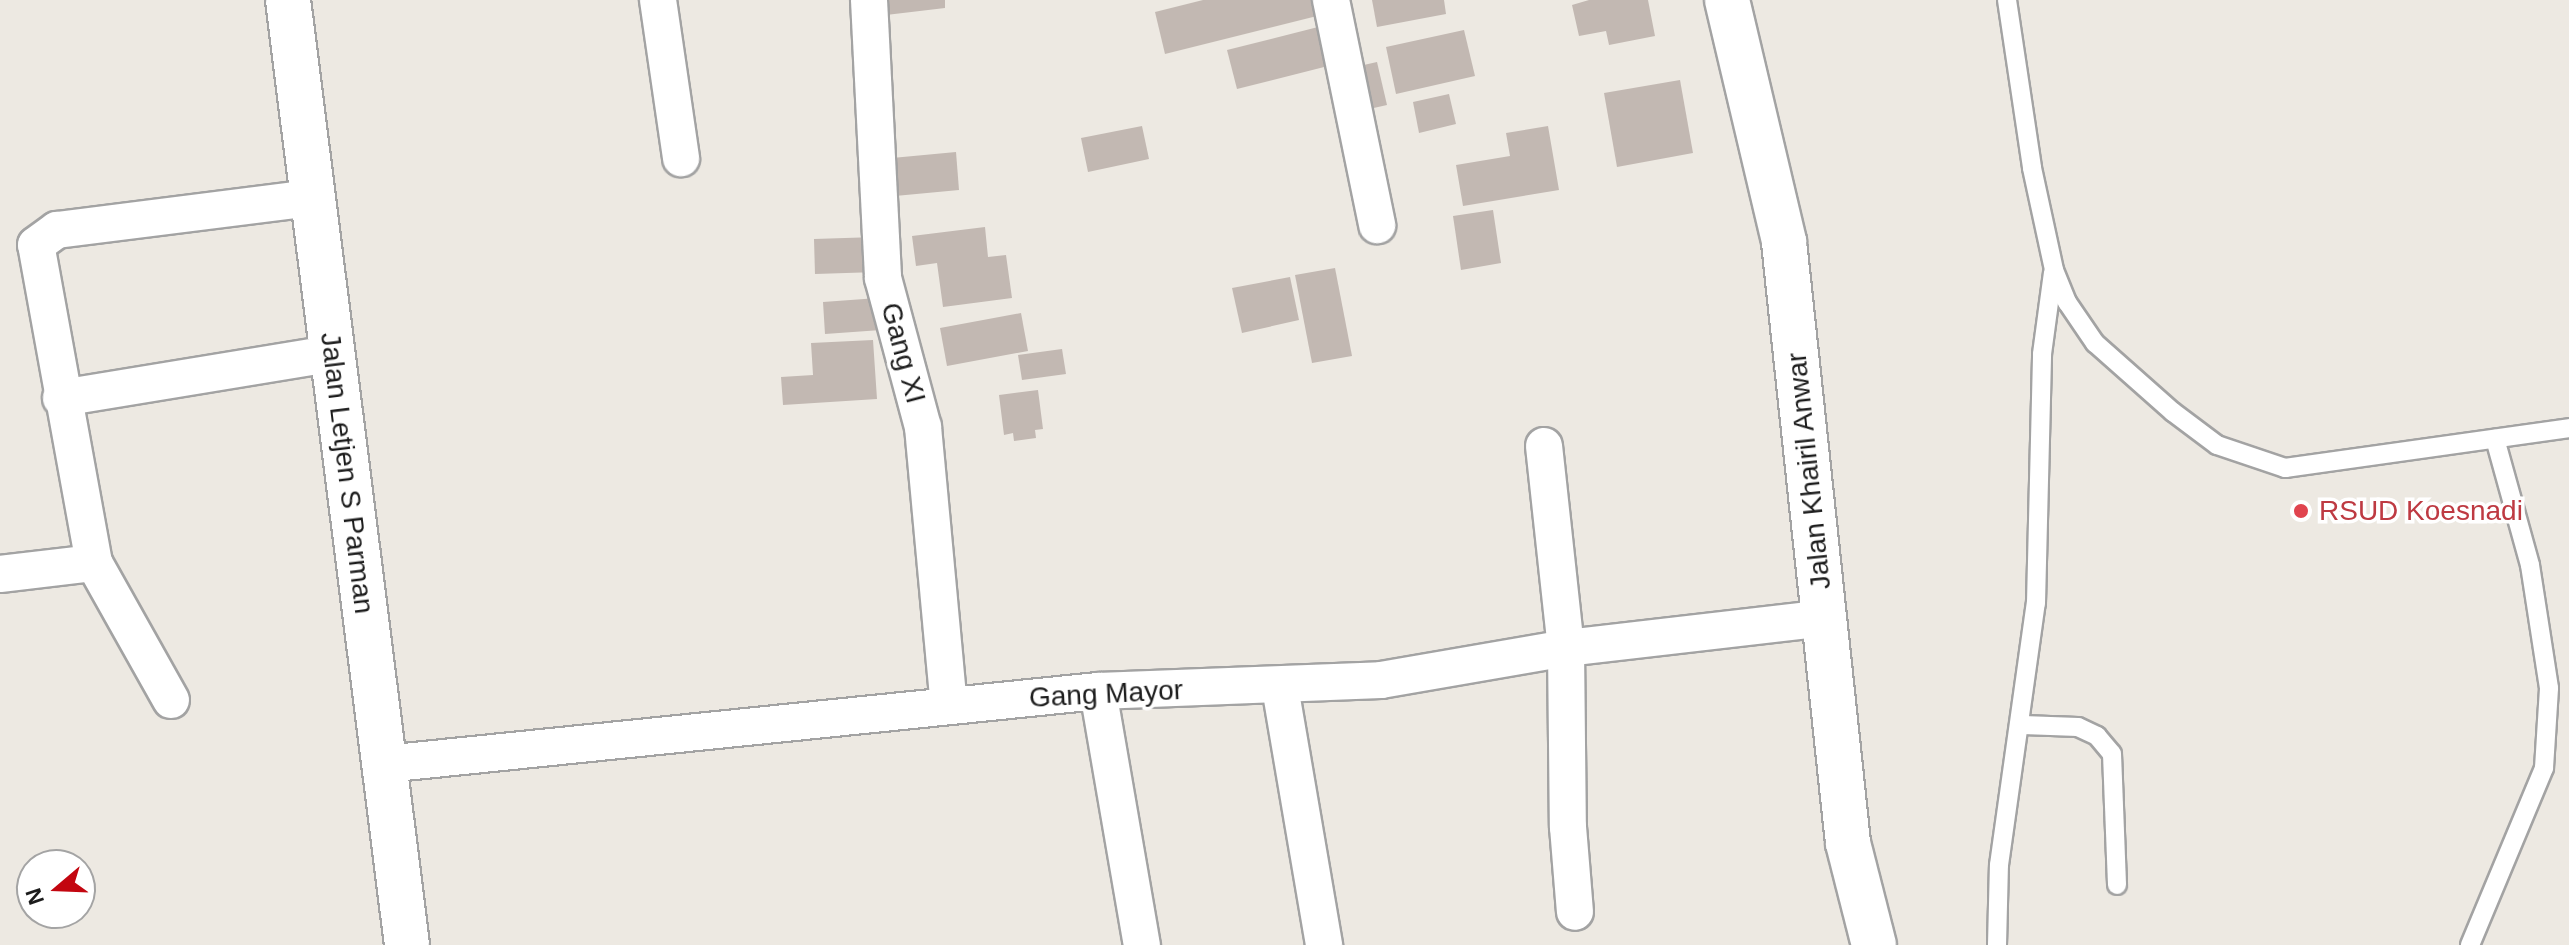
<!DOCTYPE html>
<html>
<head>
<meta charset="utf-8">
<style>
	body { margin:0 }
	#map { position:relative; width:2569px; height:945px; overflow:hidden; background:#ede9e2; font-family:Helvetica,sans-serif }
	div>[style] { position:absolute }
	.building>* { inset:0; background:#c2b8b2 }
	.roads { filter:drop-shadow(2px 0 #a3a3a3) drop-shadow(-2px 0 #a3a3a3) drop-shadow(0 2px #a3a3a3) drop-shadow(0 -2px #a3a3a3) }
	.service>* { height:18px; margin:-9px; padding:0 9px; transform-origin:9px; border-radius:9px; background:#fff }
	.minor>* { height:36px; margin:-18px; padding:0 18px; transform-origin:18px; border-radius:18px; background:#fff }
	.tertiary>* { height:44px; margin:-22px; padding:0 22px; transform-origin:22px; border-radius:22px; background:#fff }
	.dots>* { width:22px; height:22px; translate:-50% -50%; box-sizing:border-box; border:4px solid #fff; border-radius:50% }
	span { translate:-50% -50%; white-space:nowrap; text-align:center; line-height:1.15; -webkit-text-stroke:7px #fff; paint-order:stroke }
	.street-label { font-size:28px; color:#1c1c1c }
	.health-label { font-size:28px; color:#be3a42 }
	.left { translate:0 -50%; text-align:left }
	.north { position:absolute; left:16px; top:849px; width:80px; height:80px; box-sizing:border-box; background:#fff; border:2px solid #a4a4a4; border-radius:50%; rotate:251deg; font-size:22px; font-weight:700; line-height:32px; text-align:center; color:#1c1c1c }
	.north::after { content:''; display:block; margin:auto; width:28px; height:36px; background:#c30610; clip-path:polygon(50% 0,100% 100%,50% 72%,0 100%) }
</style>
</head>
<body>
<div id="map">
	<div class="building">
		<i style="clip-path:polygon(885px 0,945px 0,945px 8px,886px 15px)"></i>
		<i style="clip-path:polygon(1203px 0,1321px 0,1325px 14px,1165px 54px,1155px 12px)"></i>
		<i style="clip-path:polygon(1372px 0,1444px 0,1446px 14px,1377px 27px)"></i>
		<i style="clip-path:polygon(1589px 0,1648px 0,1655px 36px,1609px 45px,1606px 31px,1579px 36px,1572px 5px)"></i>
		<i style="clip-path:polygon(1322px 26px,1332px 65px,1237px 89px,1227px 50px)"></i>
		<i style="clip-path:polygon(1464px 30px,1475px 76px,1396px 94px,1386px 47px)"></i>
		<i style="clip-path:polygon(1377px 62px,1387px 105px,1356px 112px,1346px 69px)"></i>
		<i style="clip-path:polygon(1680px 80px,1693px 153px,1617px 167px,1604px 93px)"></i>
		<i style="clip-path:polygon(1449px 94px,1456px 124px,1419px 133px,1413px 102px)"></i>
		<i style="clip-path:polygon(1142px 126px,1149px 159px,1088px 172px,1081px 138px)"></i>
		<i style="clip-path:polygon(1548px 126px,1559px 190px,1463px 206px,1456px 165px,1510px 156px,1506px 133px)"></i>
		<i style="clip-path:polygon(956px 152px,959px 190px,895px 196px,892px 158px)"></i>
		<i style="clip-path:polygon(1493px 210px,1501px 263px,1461px 270px,1453px 216px)"></i>
		<i style="clip-path:polygon(985px 227px,988px 257px,1006px 255px,1012px 298px,943px 307px,937px 263px,916px 266px,912px 236px)"></i>
		<i style="clip-path:polygon(876px 237px,877px 272px,815px 274px,814px 239px)"></i>
		<i style="clip-path:polygon(1335px 268px,1352px 356px,1312px 363px,1295px 275px)"></i>
		<i style="clip-path:polygon(1290px 277px,1299px 320px,1242px 333px,1232px 288px)"></i>
		<i style="clip-path:polygon(878px 298px,881px 330px,825px 334px,823px 302px)"></i>
		<i style="clip-path:polygon(1021px 313px,1028px 351px,947px 366px,940px 328px)"></i>
		<i style="clip-path:polygon(873px 340px,877px 399px,783px 405px,781px 377px,813px 375px,811px 343px)"></i>
		<i style="clip-path:polygon(1062px 349px,1066px 374px,1022px 380px,1018px 355px)"></i>
		<i style="clip-path:polygon(1038px 390px,1043px 429px,1035px 430px,1036px 438px,1014px 441px,1013px 433px,1004px 435px,999px 395px)"></i>
	</div>
	<div class="roads">
		<div class="service">
			<i style="left:2007px;top:0;width:170px;rotate:81.5deg"></i>
			<i style="left:2032px;top:168px;width:104px;rotate:77.8deg"></i>
			<i style="left:2054px;top:270px;width:35px;rotate:68deg"></i>
			<i style="left:2067px;top:302px;width:50px;rotate:55.7deg"></i>
			<i style="left:2095px;top:343px;width:104px;rotate:41.5deg"></i>
			<i style="left:2173px;top:412px;width:55px;rotate:36.9deg"></i>
			<i style="left:2217px;top:445px;width:72px;rotate:18.7deg"></i>
			<i style="left:2285px;top:468px;width:287px;rotate:-8deg"></i>
			<i style="left:2023px;top:725px;width:55px;rotate:2.1deg"></i>
			<i style="left:2078px;top:727px;width:21px;rotate:25deg"></i>
			<i style="left:2097px;top:736px;width:23px;rotate:50deg"></i>
			<i style="left:2112px;top:754px;width:131px;rotate:87.8deg"></i>
			<i style="left:1997px;top:945px;width:80px;rotate:-88.6deg"></i>
			<i style="left:1999px;top:865px;width:265px;rotate:-82deg"></i>
			<i style="left:2036px;top:603px;width:249px;rotate:-88.6deg"></i>
			<i style="left:2042px;top:354px;width:82px;rotate:-82.3deg"></i>
			<i style="left:2470px;top:945px;width:192px;rotate:-67.3deg"></i>
			<i style="left:2544px;top:768px;width:80px;rotate:-86.4deg"></i>
			<i style="left:2549px;top:688px;width:124px;rotate:-98.8deg"></i>
			<i style="left:2530px;top:565px;width:131px;rotate:-105.5deg"></i>
		</div>
		<div class="minor">
			<i style="left:658px;top:0;width:160px;rotate:81.7deg"></i>
			<i style="left:869px;top:0;width:278px;rotate:87.1deg"></i>
			<i style="left:883px;top:278px;width:154px;rotate:75deg"></i>
			<i style="left:923px;top:427px;width:280px;rotate:84.7deg"></i>
			<i style="left:1331px;top:0;width:230px;rotate:78.4deg"></i>
			<i style="left:61px;top:398px;width:274px;rotate:-9.3deg"></i>
			<i style="left:1544px;top:446px;width:203px;rotate:83.8deg"></i>
			<i style="left:1566px;top:648px;width:179px;rotate:89.4deg"></i>
			<i style="left:1568px;top:827px;width:85px;rotate:85.3deg"></i>
			<i style="left:0;top:574px;width:95px;rotate:-6.7deg"></i>
			<i style="left:1280px;top:687px;width:262px;rotate:80.3deg"></i>
			<i style="left:1098px;top:691px;width:258px;rotate:80.2deg"></i>
			<i style="left:171px;top:700px;width:157px;rotate:-119.3deg"></i>
			<i style="left:94px;top:563px;width:323px;rotate:-100.3deg"></i>
			<i style="left:36px;top:245px;width:26px;rotate:-36deg"></i>
			<i style="left:57px;top:230px;width:257px;rotate:-7.2deg"></i>
			<i style="left:385px;top:764px;width:717px;rotate:-5.85deg"></i>
			<i style="left:1098px;top:691px;width:283px;rotate:-2.2deg"></i>
			<i style="left:1381px;top:680px;width:188px;rotate:-9.8deg"></i>
			<i style="left:1566px;top:648px;width:262px;rotate:-6.6deg"></i>
		</div>
		<div class="tertiary">
			<i style="left:288px;top:0;width:952px;rotate:82.82deg"></i>
			<i style="left:1727px;top:0;width:249px;rotate:76.7deg"></i>
			<i style="left:1784px;top:242px;width:604px;rotate:83.92deg"></i>
			<i style="left:1848px;top:843px;width:105px;rotate:75.7deg"></i>
		</div>
	</div>
	<div class="dots">
		<i style="left:2301px;top:511px;background:#e0444e"></i>
	</div>
	<div class="street-label">
		<span style="left:903px;top:353px;rotate:75deg">Gang XI</span>
		<span style="left:1809px;top:471px;rotate:-96deg">Jalan Khairil Anwar</span>
		<span style="left:347px;top:473px;rotate:83deg">Jalan Letjen S Parman</span>
		<span style="left:1106px;top:694px;rotate:-3deg">Gang Mayor</span>
	</div>
	<div class="health-label">
		<span class="left" style="left:2319px;top:511px">RSUD Koesnadi</span>
	</div>
	<div class="north">N</div>
</div>
</body>
</html>
